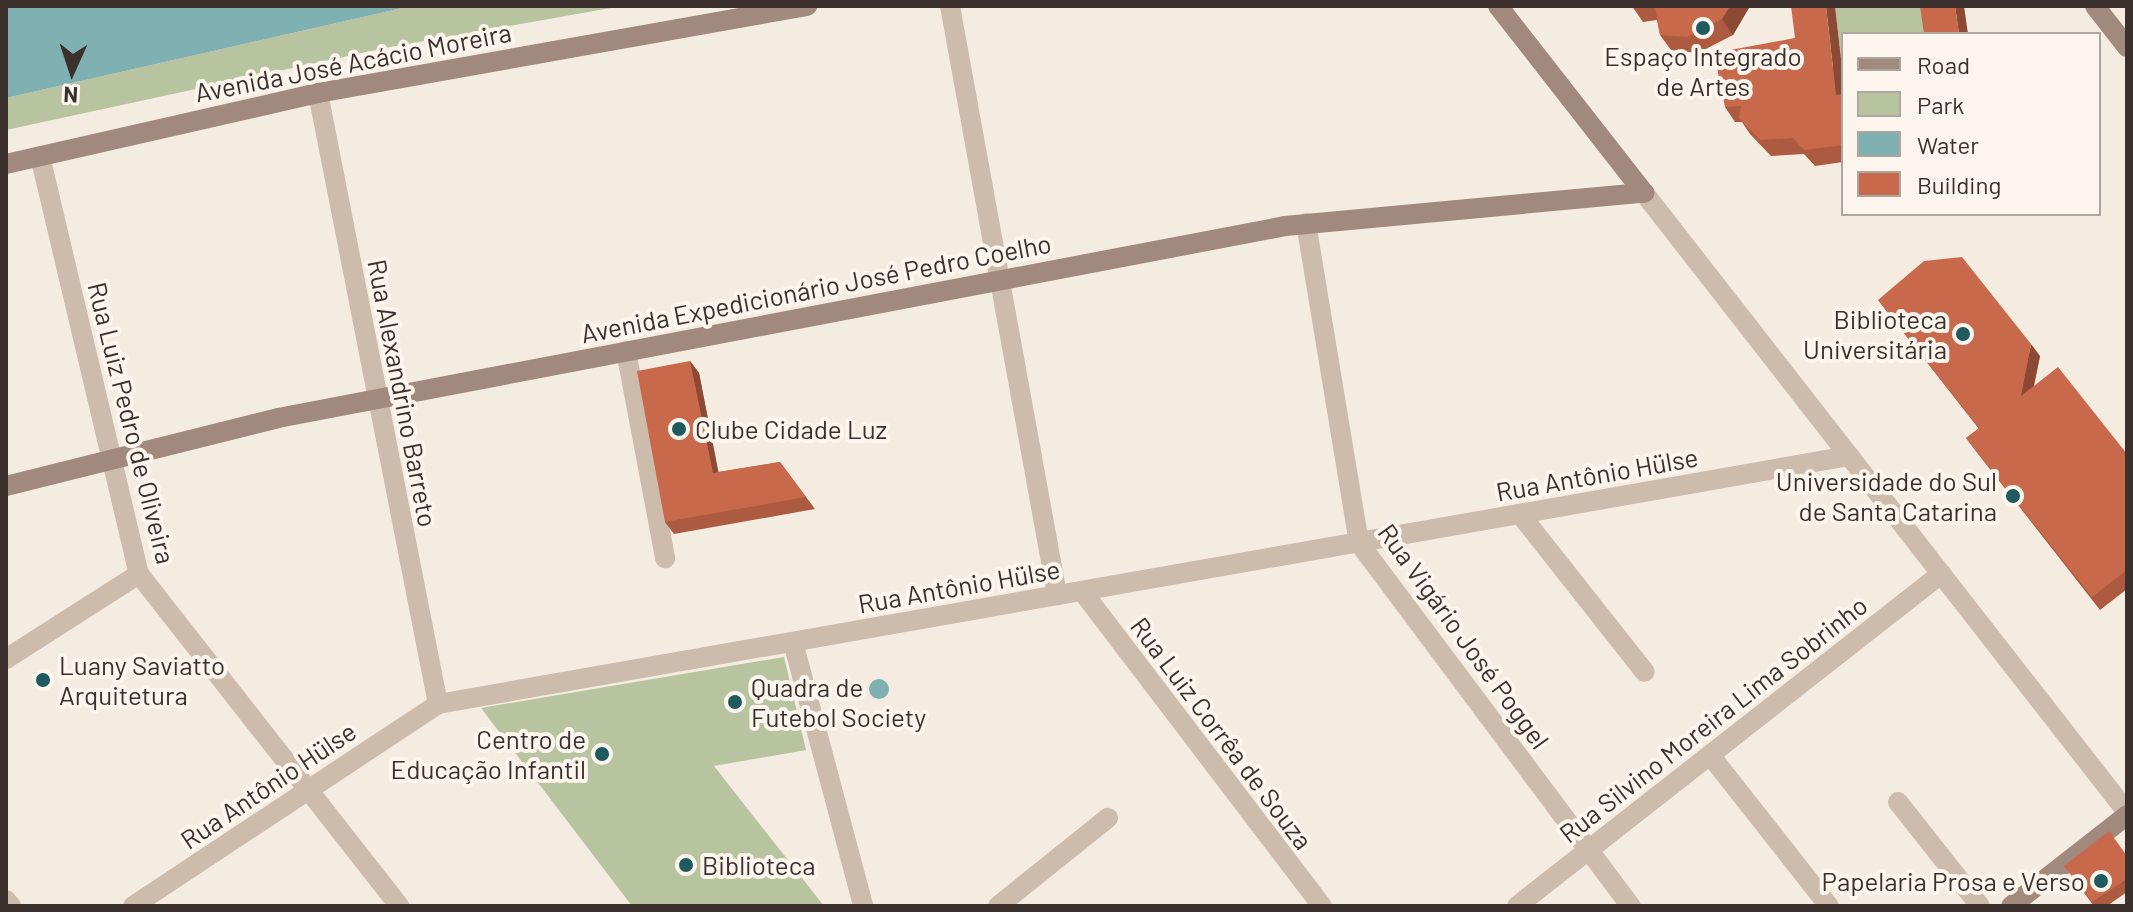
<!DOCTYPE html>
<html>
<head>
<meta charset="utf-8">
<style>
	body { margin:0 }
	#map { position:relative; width:2133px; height:912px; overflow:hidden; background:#f4ebe1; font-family:Barlow,sans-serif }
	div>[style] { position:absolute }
	.green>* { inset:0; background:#b8c4a0 }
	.water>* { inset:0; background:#7fb0b2 }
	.round { border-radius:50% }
	.street>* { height:20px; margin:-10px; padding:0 10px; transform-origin:10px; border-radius:10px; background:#cdbbac }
	.secondary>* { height:20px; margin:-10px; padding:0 10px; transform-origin:10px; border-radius:10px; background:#a18a7d }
	.wall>* { inset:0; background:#ac5a40 }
	.shaded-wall>* { inset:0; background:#8c4a34 }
	.building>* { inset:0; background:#c8694b }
	.dots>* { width:22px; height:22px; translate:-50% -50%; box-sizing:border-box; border:4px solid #fbf5ee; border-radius:50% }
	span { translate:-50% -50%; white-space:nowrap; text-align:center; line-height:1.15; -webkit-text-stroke:8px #fbf5ee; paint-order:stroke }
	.poi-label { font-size:26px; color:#3b302b }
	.right { translate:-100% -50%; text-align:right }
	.left { translate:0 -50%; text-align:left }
	.street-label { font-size:26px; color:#3b302b }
	.frame { position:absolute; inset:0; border:8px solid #3b302b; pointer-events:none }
	.legend { position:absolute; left:1841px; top:32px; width:260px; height:184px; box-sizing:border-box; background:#fbf5ee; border:2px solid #aea6a0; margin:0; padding:10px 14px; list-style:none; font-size:24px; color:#3b302b }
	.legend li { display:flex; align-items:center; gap:16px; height:40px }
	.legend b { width:40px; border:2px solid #aea6a0 }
	.north { position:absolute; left:32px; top:32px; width:80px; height:80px; -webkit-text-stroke:6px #fbf5ee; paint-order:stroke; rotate:183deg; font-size:22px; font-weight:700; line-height:32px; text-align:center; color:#3b302b }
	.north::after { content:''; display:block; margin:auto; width:28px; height:36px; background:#3b302b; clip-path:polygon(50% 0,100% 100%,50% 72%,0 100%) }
</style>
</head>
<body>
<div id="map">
	<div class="green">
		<i style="clip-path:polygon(411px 6px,622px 6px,385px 48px,6px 130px,6px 98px)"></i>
		<i style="clip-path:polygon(1835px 6px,1930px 6px,1933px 34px,1843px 34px,1843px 76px)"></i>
		<i style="clip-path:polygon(784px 657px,806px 750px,714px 766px,824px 906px,632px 906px,481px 708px)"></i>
	</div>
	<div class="water">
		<i style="clip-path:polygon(6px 6px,411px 6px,6px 98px)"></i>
		<i class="round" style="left:869px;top:679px;width:20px;height:20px"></i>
	</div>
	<div class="street">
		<i style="left:950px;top:6px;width:599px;rotate:79.7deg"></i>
		<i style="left:318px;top:93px;width:623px;rotate:78.89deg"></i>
		<i style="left:40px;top:156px;width:430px;rotate:76.7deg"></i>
		<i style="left:139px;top:574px;width:422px;rotate:51.9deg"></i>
		<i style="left:1644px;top:193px;width:785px;rotate:52.04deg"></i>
		<i style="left:1306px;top:223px;width:324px;rotate:80.6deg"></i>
		<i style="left:1359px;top:543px;width:454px;rotate:53.2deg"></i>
		<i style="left:626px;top:351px;width:211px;rotate:79.3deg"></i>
		<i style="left:1520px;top:514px;width:201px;rotate:51.7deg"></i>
		<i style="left:1082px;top:591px;width:396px;rotate:52.7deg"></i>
		<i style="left:793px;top:642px;width:273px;rotate:75.1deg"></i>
		<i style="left:6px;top:659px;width:158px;rotate:-32.6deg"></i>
		<i style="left:1710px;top:755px;width:192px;rotate:51.8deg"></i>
		<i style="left:1898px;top:802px;width:132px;rotate:51.7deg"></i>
		<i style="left:6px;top:900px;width:8px;rotate:50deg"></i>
		<i style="left:133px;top:906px;width:366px;rotate:-33.5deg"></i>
		<i style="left:438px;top:704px;width:1433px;rotate:-9.97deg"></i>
		<i style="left:998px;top:906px;width:141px;rotate:-38.7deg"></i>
		<i style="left:1517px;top:906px;width:539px;rotate:-38.06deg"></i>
	</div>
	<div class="secondary">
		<i style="left:1498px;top:6px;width:237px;rotate:52deg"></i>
		<i style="left:2095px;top:6px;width:52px;rotate:52deg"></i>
		<i style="left:6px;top:164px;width:320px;rotate:-12.8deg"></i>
		<i style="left:318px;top:93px;width:497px;rotate:-10.1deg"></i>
		<i style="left:6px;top:486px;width:280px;rotate:-14deg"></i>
		<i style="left:278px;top:418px;width:1025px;rotate:-10.79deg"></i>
		<i style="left:1285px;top:226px;width:361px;rotate:-5.3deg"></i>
		<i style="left:2011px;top:906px;width:147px;rotate:-38.1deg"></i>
	</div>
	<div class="wall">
		<i style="clip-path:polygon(1632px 6px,1750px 6px,1733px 35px,1698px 53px,1671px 50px,1660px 35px,1657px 20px,1643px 22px)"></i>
		<i style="clip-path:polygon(1795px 38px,1843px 76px,1843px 162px,1815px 166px,1804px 154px,1771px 156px,1750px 134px,1742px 122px,1735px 122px,1725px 107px)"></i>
		<i style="clip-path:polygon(1878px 300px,2040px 356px,2034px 386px,2127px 454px,2127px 589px,2100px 610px,1975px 450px,1966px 438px,1979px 429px)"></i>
		<i style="clip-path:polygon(690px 361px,699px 373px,718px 472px,780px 462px,815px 509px,674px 534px,665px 522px)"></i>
		<i style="clip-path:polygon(2127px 856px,2127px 892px,2107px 906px,2094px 906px,2071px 876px)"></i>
	</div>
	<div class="shaded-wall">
		<i style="clip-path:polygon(1730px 6px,1750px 6px,1733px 35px,1722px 19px)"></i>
		<i style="clip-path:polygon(1826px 6px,1835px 6px,1843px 76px,1843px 105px,1836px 95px)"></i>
		<i style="clip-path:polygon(1955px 6px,1964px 6px,1968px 34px,1959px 34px)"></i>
		<i style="clip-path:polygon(2031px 344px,2040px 356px,2029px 408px,2021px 396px)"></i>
		<i style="clip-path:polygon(690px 361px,699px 373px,721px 485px,713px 473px)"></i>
	</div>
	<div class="building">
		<i style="clip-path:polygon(1655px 6px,1730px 6px,1722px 19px,1687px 37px,1660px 35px)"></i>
		<i style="clip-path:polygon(1791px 6px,1826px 6px,1836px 95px,1843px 94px,1843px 145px,1804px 150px,1793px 138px,1760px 140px,1739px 118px,1741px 106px,1725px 107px,1714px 53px,1795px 38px)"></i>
		<i style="clip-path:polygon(1920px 6px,1955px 6px,1959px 34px,1924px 34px)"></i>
		<i style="clip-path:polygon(1962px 257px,2031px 344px,2021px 396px,2058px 367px,2127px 454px,2127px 570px,2092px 597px,1966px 438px,1979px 428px,1878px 300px,1924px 261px)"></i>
		<i style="clip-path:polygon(690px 361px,713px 473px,780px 462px,806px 497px,665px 522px,637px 371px)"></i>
		<i style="clip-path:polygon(2109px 831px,2127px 856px,2127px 879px,2092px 902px,2064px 866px)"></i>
	</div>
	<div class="dots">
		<i style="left:1703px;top:28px;background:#1f5a5e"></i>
		<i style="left:1963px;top:334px;background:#1f5a5e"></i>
		<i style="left:679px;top:429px;background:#1f5a5e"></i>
		<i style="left:2013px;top:496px;background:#1f5a5e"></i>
		<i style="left:43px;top:680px;background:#1f5a5e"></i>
		<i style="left:735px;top:702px;background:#1f5a5e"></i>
		<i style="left:602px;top:754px;background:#1f5a5e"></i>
		<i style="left:686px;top:865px;background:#1f5a5e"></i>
		<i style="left:2101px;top:881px;background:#1f5a5e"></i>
	</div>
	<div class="poi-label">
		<span style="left:1703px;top:71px">Espaço Integrado<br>de Artes</span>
		<span class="right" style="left:1947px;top:334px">Biblioteca<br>Universitária</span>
		<span class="left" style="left:695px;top:429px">Clube Cidade Luz</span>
		<span class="right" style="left:1997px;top:496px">Universidade do Sul<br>de Santa Catarina</span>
		<span class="left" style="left:59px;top:680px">Luany Saviatto<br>Arquitetura</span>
		<span class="left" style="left:751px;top:702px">Quadra de<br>Futebol Society</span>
		<span class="right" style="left:586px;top:754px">Centro de<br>Educação Infantil</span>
		<span class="left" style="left:702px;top:865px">Biblioteca</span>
		<span class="right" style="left:2085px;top:881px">Papelaria Prosa e Verso</span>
	</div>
	<div class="street-label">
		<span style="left:353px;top:62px;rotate:-11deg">Avenida José Acácio Moreira</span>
		<span style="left:816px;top:288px;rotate:-11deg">Avenida Expedicionário José Pedro Coelho</span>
		<span style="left:403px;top:393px;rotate:79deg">Rua Alexandrino Barreto</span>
		<span style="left:132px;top:423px;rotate:76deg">Rua Luiz Pedro de Oliveira</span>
		<span style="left:1597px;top:474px;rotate:-10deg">Rua Antônio Hülse</span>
		<span style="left:959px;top:586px;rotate:-10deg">Rua Antônio Hülse</span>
		<span style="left:1464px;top:636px;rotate:54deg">Rua Vigário José Poggel</span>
		<span style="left:1713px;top:719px;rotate:-38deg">Rua Silvino Moreira Lima Sobrinho</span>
		<span style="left:1222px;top:733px;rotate:53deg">Rua Luiz Corrêa de Souza</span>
		<span style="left:268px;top:785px;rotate:-34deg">Rua Antônio Hülse</span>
	</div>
	<div class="frame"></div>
	<ul class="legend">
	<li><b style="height:10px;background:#a18a7d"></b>Road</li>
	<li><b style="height:22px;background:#b8c4a0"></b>Park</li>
	<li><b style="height:22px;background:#7fb0b2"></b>Water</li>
	<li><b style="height:22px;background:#c8694b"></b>Building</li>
	</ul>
	<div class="north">N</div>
</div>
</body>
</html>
